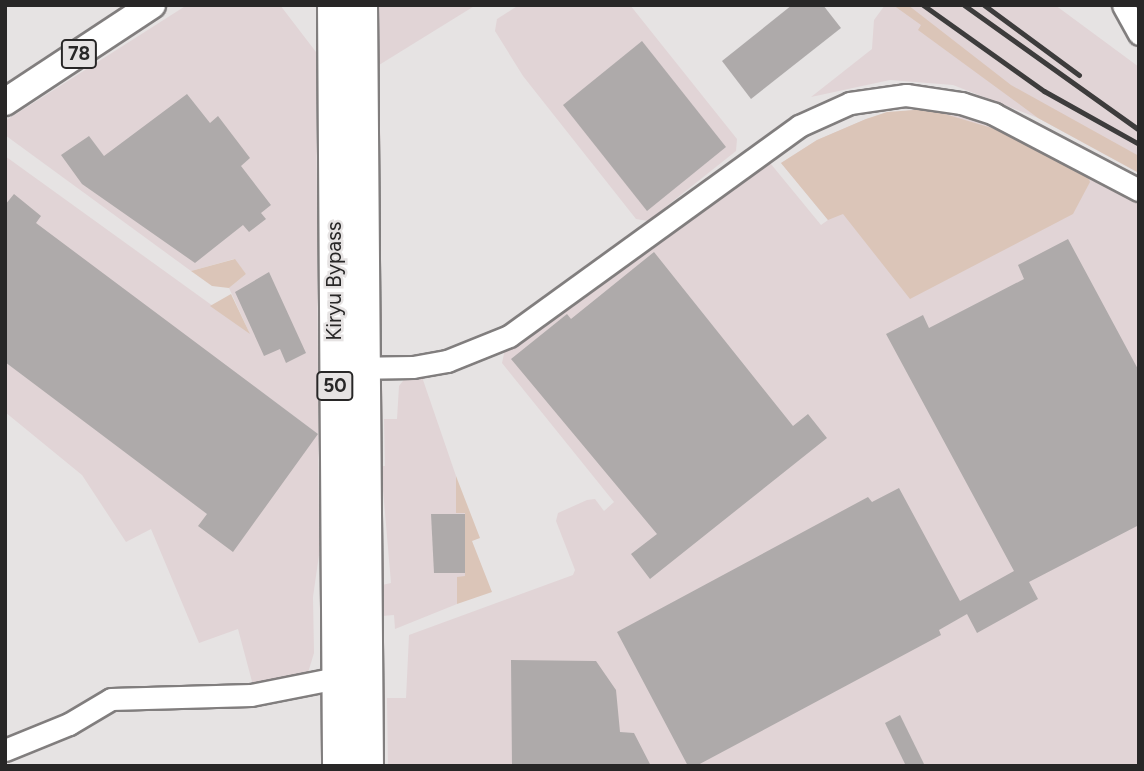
<!DOCTYPE html>
<html>
<head>
<meta charset="utf-8">
<style>
	body { margin:0 }
	#map { position:relative; width:1144px; height:771px; overflow:hidden; background:#e6e3e3; font-family:Figtree,sans-serif }
	div>[style] { position:absolute }
	.built>* { inset:0; background:#e1d4d6 }
	.green>* { inset:0; background:#dbc5b8 }
	.building>* { inset:0; background:#aeaaaa }
	.roads { filter:drop-shadow(2px 0 #817e7e) drop-shadow(-2px 0 #817e7e) drop-shadow(0 2px #817e7e) drop-shadow(0 -2px #817e7e) }
	.minor>* { height:21px; margin:-10.5px; padding:0 10.5px; transform-origin:10.5px; border-radius:10.5px; background:#fff }
	.major>* { height:26px; margin:-13px; padding:0 13px; transform-origin:13px; border-radius:13px; background:#fff }
	.highway>* { height:32px; margin:-16px; padding:0 16px; transform-origin:16px; border-radius:16px; background:#fff }
	.rail>* { height:5px; margin:-2.5px; padding:0 2.5px; transform-origin:2.5px; border-radius:2.5px; background:#3d3c3c }
	span { translate:-50% -50%; white-space:nowrap; text-align:center; line-height:1.15; -webkit-text-stroke:5px #e6e3e3; paint-order:stroke }
	.shield-label span { padding:2px 5px; background:#e6e3e3; border:2px solid; border-radius:5px; -webkit-text-stroke-width:0 }
	.shield-label { font-size:19px; color:#282727; font-weight:700 }
	.street-label { font-size:21px; color:#282727 }
	.frame { position:absolute; inset:0; border:7px solid #282727; pointer-events:none }
</style>
</head>
<body>
<div id="map">
	<div class="built">
		<i style="clip-path:polygon(187px 5px,280px 5px,316px 52px,319px 555px,313px 597px,314px 653px,307px 676px,254px 689px,238px 629px,199px 643px,151px 529px,126px 542px,82px 475px,5px 412px,5px 156px,249px 332px,229px 288px,246px 274px,234px 259px,191px 271px,5px 135px,5px 121px)"></i>
		<i style="clip-path:polygon(377px 5px,476px 5px,379px 65px)"></i>
		<i style="clip-path:polygon(519px 5px,630px 5px,737px 139px,736px 151px,648px 221px,636px 219px,523px 76px,495px 31px,497px 19px)"></i>
		<i style="clip-path:polygon(885px 5px,1055px 5px,1139px 67px,1139px 173px,1038px 118px,953px 85px,890px 80px,811px 97px,872px 49px,874px 20px)"></i>
		<i style="clip-path:polygon(916px 109px,953px 113px,1002px 131px,1139px 203px,1139px 766px,388px 766px,387px 698px,406px 698px,409px 635px,573px 575px,575px 570px,556px 521px,558px 513px,587px 500px,595px 499px,604px 511px,614px 502px,502px 363px,505px 349px,655px 245px,766px 158px,821px 225px,828px 220px,781px 163px,817px 140px,866px 119px)"></i>
		<i style="clip-path:polygon(406px 377px,422px 377px,456px 476px,457px 512px,465px 513px,465px 577px,457px 577px,457px 604px,395px 629px,394px 615px,382px 616px,382px 585px,391px 583px,381px 466px,385px 466px,384px 419px,397px 419px,399px 386px)"></i>
	</div>
	<div class="green">
		<i style="clip-path:polygon(893px 5px,908px 5px,1011px 85px,1139px 156px,1139px 173px,1038px 118px,918px 30px,921px 25px)"></i>
		<i style="clip-path:polygon(928px 109px,1002px 131px,1087px 175px,1090px 182px,1073px 214px,910px 299px,843px 214px,828px 220px,781px 163px,817px 140px,866px 119px,887px 112px)"></i>
		<i style="clip-path:polygon(235px 259px,246px 274px,229px 288px,212px 286px,191px 271px)"></i>
		<i style="clip-path:polygon(231px 294px,250px 334px,210px 306px)"></i>
		<i style="clip-path:polygon(456px 476px,480px 538px,472px 541px,492px 592px,457px 604px,457px 577px,465px 576px,465px 513px,456px 513px)"></i>
	</div>
	<div class="building">
		<i style="clip-path:polygon(792px 5px,823px 5px,841px 28px,751px 99px,722px 61px)"></i>
		<i style="clip-path:polygon(642px 41px,726px 147px,647px 211px,563px 105px)"></i>
		<i style="clip-path:polygon(187px 94px,210px 123px,218px 116px,250px 158px,241px 166px,271px 205px,261px 213px,266px 219px,249px 232px,243px 225px,195px 263px,82px 184px,61px 155px,89px 136px,104px 156px)"></i>
		<i style="clip-path:polygon(14px 194px,41px 216px,36px 223px,318px 434px,233px 552px,198px 526px,207px 514px,5px 362px,5px 205px)"></i>
		<i style="clip-path:polygon(1068px 239px,1139px 371px,1139px 525px,1029px 582px,1038px 599px,977px 633px,967px 614px,939px 630px,941px 635px,696px 766px,688px 766px,617px 632px,868px 497px,872px 502px,899px 488px,960px 601px,1014px 571px,886px 334px,923px 315px,929px 328px,1024px 279px,1018px 265px)"></i>
		<i style="clip-path:polygon(654px 252px,793px 426px,808px 414px,827px 438px,650px 579px,631px 554px,657px 534px,511px 359px,567px 314px,571px 319px)"></i>
		<i style="clip-path:polygon(269px 272px,306px 353px,286px 363px,280px 349px,264px 356px,235px 292px)"></i>
		<i style="clip-path:polygon(431px 514px,465px 514px,465px 573px,434px 573px)"></i>
		<i style="clip-path:polygon(511px 660px,596px 661px,616px 690px,620px 732px,634px 733px,651px 766px,512px 766px)"></i>
		<i style="clip-path:polygon(900px 715px,925px 766px,906px 766px,885px 723px)"></i>
	</div>
	<div class="roads">
		<div class="minor">
			<i style="left:1123px;top:5px;width:33px;rotate:61deg"></i>
			<i style="left:350px;top:368px;width:63px;rotate:-0.9deg"></i>
			<i style="left:413px;top:367px;width:35px;rotate:-10deg"></i>
			<i style="left:447px;top:361px;width:67px;rotate:-22deg"></i>
			<i style="left:509px;top:336px;width:358px;rotate:-35.9deg"></i>
			<i style="left:799px;top:126px;width:56px;rotate:-24.3deg"></i>
			<i style="left:850px;top:103px;width:57px;rotate:-8.1deg"></i>
			<i style="left:906px;top:95px;width:56px;rotate:8.3deg"></i>
			<i style="left:961px;top:103px;width:35px;rotate:18deg"></i>
			<i style="left:994px;top:114px;width:164px;rotate:27.7deg"></i>
			<i style="left:5px;top:750px;width:69px;rotate:-22.1deg"></i>
			<i style="left:69px;top:724px;width:49px;rotate:-30.8deg"></i>
			<i style="left:111px;top:699px;width:140px;rotate:-1.6deg"></i>
			<i style="left:251px;top:695px;width:88px;rotate:-11.2deg"></i>
		</div>
		<div class="major">
			<i style="left:5px;top:102px;width:176px;rotate:-33.4deg"></i>
		</div>
		<div class="highway">
			<i style="left:334px;top:5px;width:761px;rotate:89.62deg"></i>
			<i style="left:361px;top:5px;width:761px;rotate:89.55deg"></i>
		</div>
	</div>
	<div class="rail">
		<i style="left:923px;top:5px;width:148px;rotate:35.4deg"></i>
		<i style="left:1044px;top:91px;width:109px;rotate:29.2deg"></i>
		<i style="left:964px;top:5px;width:215px;rotate:35.5deg"></i>
		<i style="left:984px;top:5px;width:118px;rotate:36.4deg"></i>
	</div>
	<div class="shield-label">
		<span style="left:79px;top:54px">78</span>
		<span style="left:335px;top:386px">50</span>
	</div>
	<div class="street-label">
		<span style="left:334px;top:281px;rotate:-90deg">Kiryu Bypass</span>
	</div>
	<div class="frame"></div>
</div>
</body>
</html>
